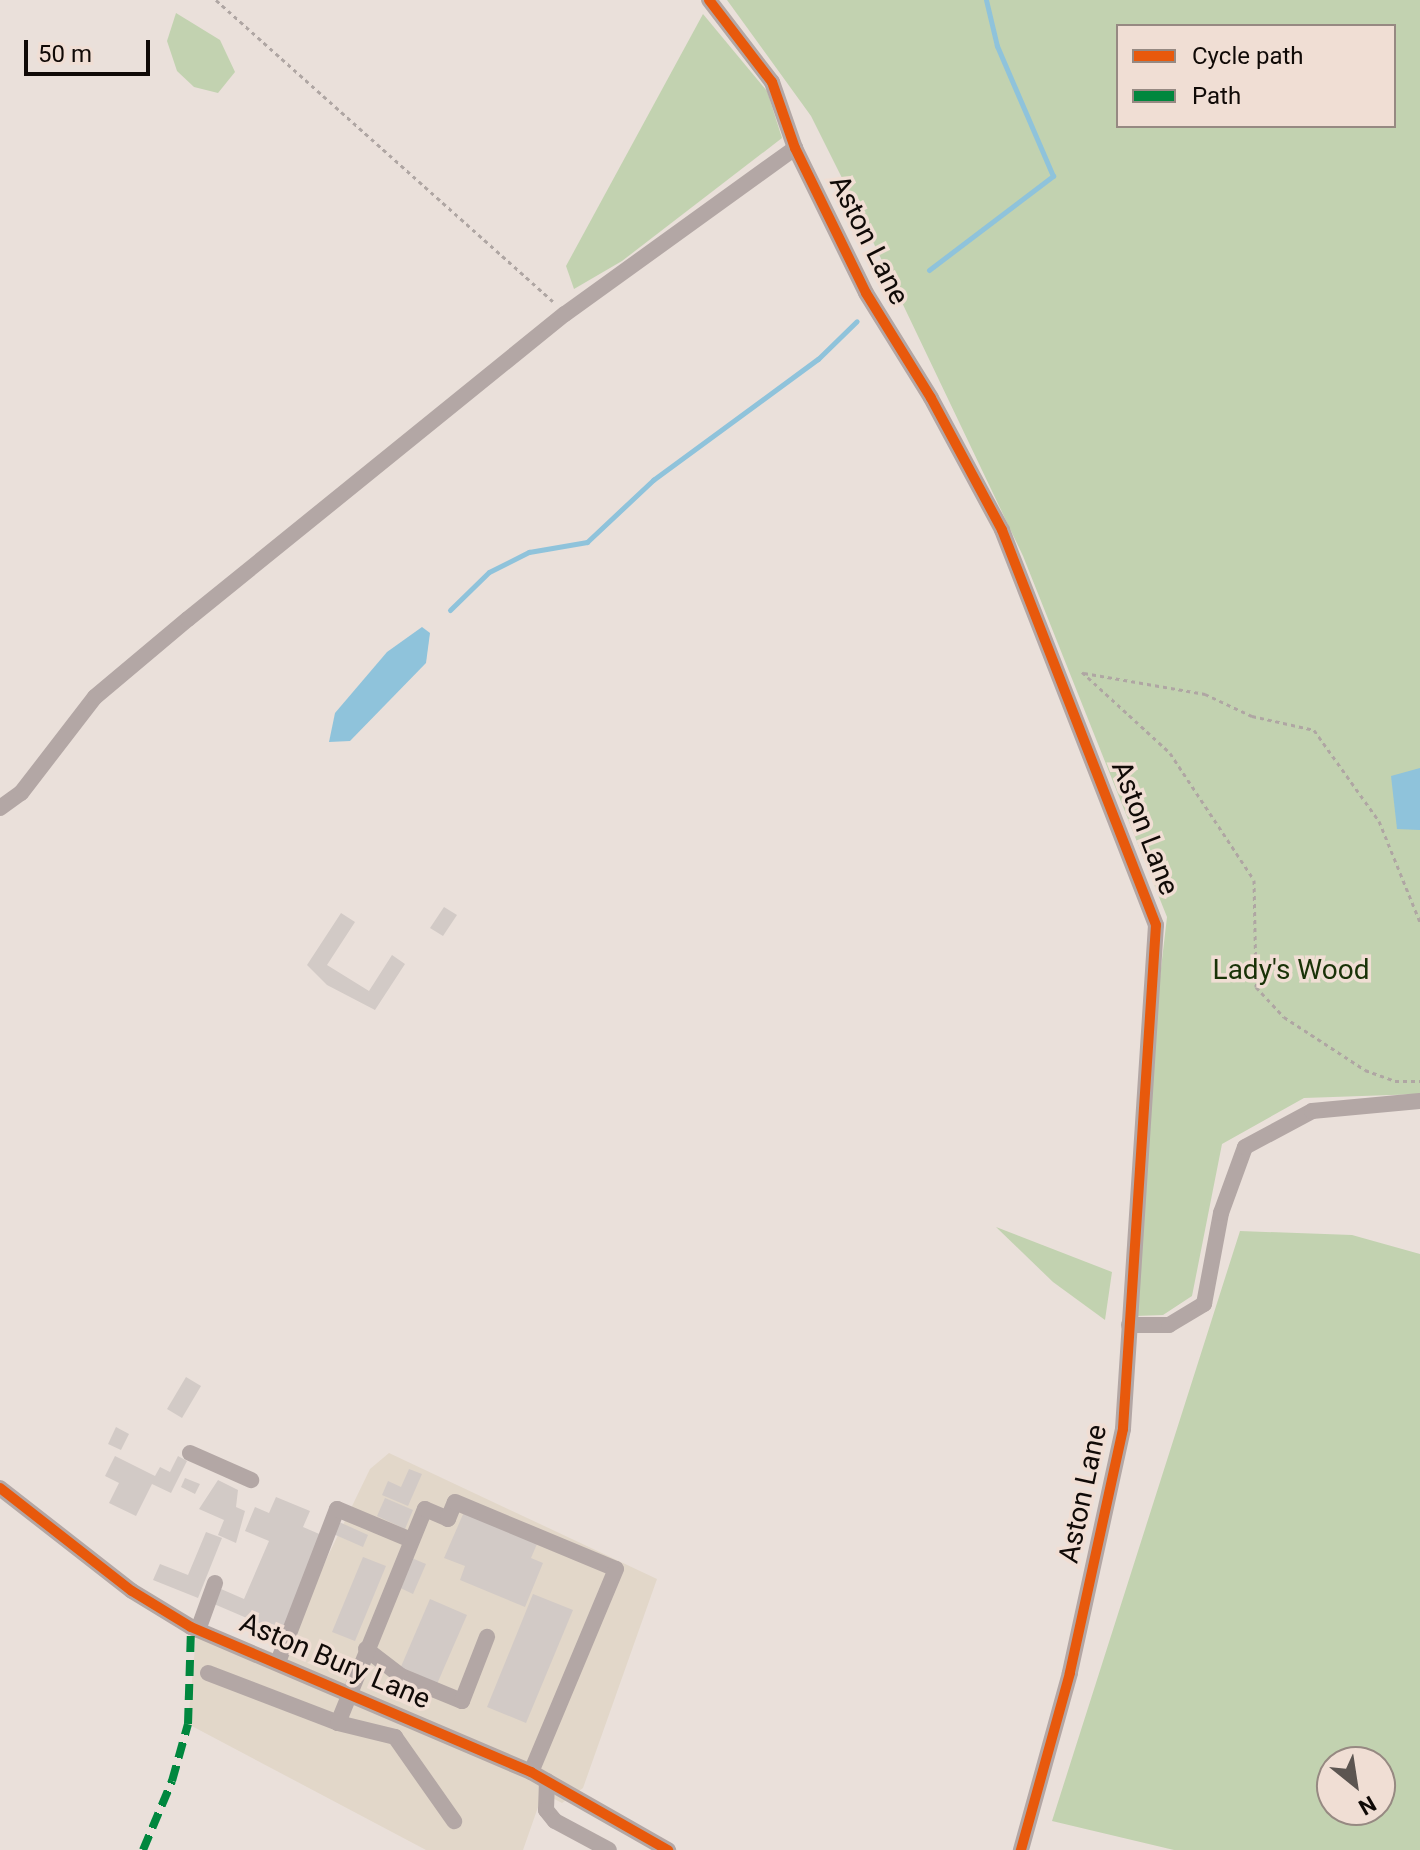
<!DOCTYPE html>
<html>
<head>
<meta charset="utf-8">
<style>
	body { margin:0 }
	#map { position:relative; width:1420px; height:1850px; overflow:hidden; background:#eae0da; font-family:Roboto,sans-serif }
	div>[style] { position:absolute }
	.industrial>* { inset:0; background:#e2d7c9 }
	.green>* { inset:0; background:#c2d2b0 }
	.water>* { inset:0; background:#8fc3db }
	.stream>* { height:5px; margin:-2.5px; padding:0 2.5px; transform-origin:2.5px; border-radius:2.5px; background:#8fc3db }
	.building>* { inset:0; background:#d2cac6 }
	.path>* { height:3px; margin-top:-1.5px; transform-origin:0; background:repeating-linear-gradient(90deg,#afa6a3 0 4px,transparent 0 8px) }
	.minor>* { height:16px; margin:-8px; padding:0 8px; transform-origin:8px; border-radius:8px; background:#b3a7a5 }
	.quiet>* { height:8px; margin-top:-4px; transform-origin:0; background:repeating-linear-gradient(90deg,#00873e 0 16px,transparent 0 24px) }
	.cycleway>* { height:10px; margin:-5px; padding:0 5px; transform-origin:5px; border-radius:5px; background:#e8590c }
	span { translate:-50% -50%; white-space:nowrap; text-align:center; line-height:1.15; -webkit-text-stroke:7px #f0ded4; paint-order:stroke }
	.street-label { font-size:28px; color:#100a07 }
	.park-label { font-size:28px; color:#193207 }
	.legend { position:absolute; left:1116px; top:24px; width:280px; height:104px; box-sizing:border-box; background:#f0ded4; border:2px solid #968982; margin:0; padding:10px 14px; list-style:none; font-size:24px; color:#100a07 }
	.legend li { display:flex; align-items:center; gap:16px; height:40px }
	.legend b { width:40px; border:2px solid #968982 }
	.north { position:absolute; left:1316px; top:1746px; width:80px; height:80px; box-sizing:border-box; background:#f0ded4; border:2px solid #968982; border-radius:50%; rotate:150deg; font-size:22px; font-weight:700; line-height:32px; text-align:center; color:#100a07 }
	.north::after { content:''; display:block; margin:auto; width:28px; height:36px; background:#5c5551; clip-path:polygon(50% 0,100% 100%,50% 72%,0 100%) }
	.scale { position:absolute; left:24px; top:40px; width:126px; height:36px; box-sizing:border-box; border:4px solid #100a07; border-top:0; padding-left:10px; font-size:24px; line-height:28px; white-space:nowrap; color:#100a07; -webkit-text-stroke:6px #f0ded4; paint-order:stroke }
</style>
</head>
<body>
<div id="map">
	<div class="industrial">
		<i style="clip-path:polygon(389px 1453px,657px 1579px,583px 1788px,562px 1803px,543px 1793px,523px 1850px,426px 1850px,188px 1724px,197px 1626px,280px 1655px,370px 1469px)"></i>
	</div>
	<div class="green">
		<i style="clip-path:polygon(evenodd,727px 0,1420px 0,1420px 1094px,1304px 1098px,1222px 1144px,1192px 1296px,1163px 1315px,1135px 1316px,1150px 1062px,1167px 917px,1023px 556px,854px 202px,811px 116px,727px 0,1118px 26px,1394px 26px,1394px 126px,1118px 126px,1118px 26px)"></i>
		<i style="clip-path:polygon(176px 13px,220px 40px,235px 72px,218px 93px,194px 87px,177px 71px,167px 41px)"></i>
		<i style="clip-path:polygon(703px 14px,767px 91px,782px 138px,622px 261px,574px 289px,566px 266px)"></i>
		<i style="clip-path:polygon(996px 1227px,1112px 1272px,1105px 1320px,1053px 1282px)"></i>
		<i style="clip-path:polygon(evenodd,1240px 1231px,1352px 1235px,1420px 1254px,1420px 1850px,1174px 1850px,1052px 1821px,1240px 1231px,1332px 1762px,1380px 1762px,1380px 1810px,1332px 1810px,1332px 1762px)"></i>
	</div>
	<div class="water">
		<i style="clip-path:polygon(422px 627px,430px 633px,426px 663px,350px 741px,329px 742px,335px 713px,387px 652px)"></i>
		<i style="clip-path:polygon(1420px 768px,1420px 830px,1397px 829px,1391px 776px)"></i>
	</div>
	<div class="stream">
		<i style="left:929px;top:270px;width:156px;rotate:-37.2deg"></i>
		<i style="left:1053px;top:176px;width:142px;rotate:-113.3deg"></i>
		<i style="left:997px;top:46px;width:47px;rotate:-103.4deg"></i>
		<i style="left:450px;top:610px;width:54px;rotate:-44.3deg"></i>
		<i style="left:489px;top:572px;width:45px;rotate:-26.6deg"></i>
		<i style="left:529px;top:552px;width:59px;rotate:-9.8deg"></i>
		<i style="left:587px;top:542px;width:91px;rotate:-43.2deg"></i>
		<i style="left:653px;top:480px;width:205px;rotate:-36.3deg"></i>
		<i style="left:818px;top:359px;width:54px;rotate:-44.3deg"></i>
	</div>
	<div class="building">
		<i style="clip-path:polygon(444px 907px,457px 915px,443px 936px,430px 928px)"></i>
		<i style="clip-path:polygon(341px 913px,355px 922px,327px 965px,369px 991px,392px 955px,405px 964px,375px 1010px,327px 985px,307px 965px)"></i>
		<i style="clip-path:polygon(186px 1377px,201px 1386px,182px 1418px,167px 1409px)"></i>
		<i style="clip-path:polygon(116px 1427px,129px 1434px,121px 1450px,108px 1444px)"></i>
		<i style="clip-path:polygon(115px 1456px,155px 1476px,160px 1467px,170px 1472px,178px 1456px,187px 1461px,171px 1493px,152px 1484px,136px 1516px,109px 1503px,119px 1483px,105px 1476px)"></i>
		<i style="clip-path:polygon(409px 1469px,422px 1474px,408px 1506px,382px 1495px,388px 1481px,401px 1487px)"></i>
		<i style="clip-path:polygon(185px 1478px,200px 1484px,195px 1494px,181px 1487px)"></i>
		<i style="clip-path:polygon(218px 1480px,238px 1490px,236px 1507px,245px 1511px,236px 1543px,218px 1535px,224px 1520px,199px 1509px)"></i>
		<i style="clip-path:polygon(276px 1497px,310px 1511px,303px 1527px,324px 1536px,282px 1633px,214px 1604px,221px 1589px,244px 1599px,269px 1541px,245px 1531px,255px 1507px,269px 1513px)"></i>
		<i style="clip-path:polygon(385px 1498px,413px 1510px,405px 1529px,377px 1516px)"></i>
		<i style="clip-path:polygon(464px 1512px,537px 1544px,531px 1558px,543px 1563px,525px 1607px,460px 1580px,465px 1566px,444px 1558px)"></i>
		<i style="clip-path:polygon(337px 1521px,368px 1535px,363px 1547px,331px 1533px)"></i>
		<i style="clip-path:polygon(206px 1532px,222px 1538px,198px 1598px,153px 1580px,160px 1564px,188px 1575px)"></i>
		<i style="clip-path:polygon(407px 1556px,426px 1564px,413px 1594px,394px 1585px)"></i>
		<i style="clip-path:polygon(363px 1557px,386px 1566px,355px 1641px,332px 1632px)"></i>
		<i style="clip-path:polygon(533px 1594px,573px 1610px,526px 1723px,487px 1707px)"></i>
		<i style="clip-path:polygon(430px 1599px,467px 1615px,437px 1684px,400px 1669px)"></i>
	</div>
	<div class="path">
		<i style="left:216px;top:0;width:452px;rotate:41.8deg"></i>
		<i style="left:1082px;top:672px;width:120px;rotate:42.6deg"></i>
		<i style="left:1170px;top:753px;width:152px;rotate:56.5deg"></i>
		<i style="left:1254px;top:880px;width:107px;rotate:88.9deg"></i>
		<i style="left:1256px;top:987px;width:41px;rotate:47deg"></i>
		<i style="left:1284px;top:1017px;width:97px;rotate:33.2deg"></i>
		<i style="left:1365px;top:1070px;width:32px;rotate:20deg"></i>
		<i style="left:1395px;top:1081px;width:25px"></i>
		<i style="left:1084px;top:673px;width:123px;rotate:9.8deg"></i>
		<i style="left:1205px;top:694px;width:52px;rotate:25.1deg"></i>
		<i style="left:1252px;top:716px;width:64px;rotate:12.7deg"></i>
		<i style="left:1314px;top:730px;width:112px;rotate:54.5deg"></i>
		<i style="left:1379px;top:821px;width:109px;rotate:67.9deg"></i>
	</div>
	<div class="minor">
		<i style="left:709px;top:0;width:103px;rotate:52.5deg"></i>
		<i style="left:772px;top:82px;width:70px;rotate:70.8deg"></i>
		<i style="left:795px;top:148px;width:161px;rotate:63.9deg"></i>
		<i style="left:866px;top:293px;width:123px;rotate:58.2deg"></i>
		<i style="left:931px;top:398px;width:150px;rotate:61.7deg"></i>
		<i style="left:1002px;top:530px;width:424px;rotate:68.7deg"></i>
		<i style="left:1156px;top:925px;width:505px;rotate:93.75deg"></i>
		<i style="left:1123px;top:1429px;width:250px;rotate:102.3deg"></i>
		<i style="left:1070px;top:1673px;width:184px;rotate:105.5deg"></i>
		<i style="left:0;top:808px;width:26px;rotate:-36deg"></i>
		<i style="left:21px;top:793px;width:121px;rotate:-52.4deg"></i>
		<i style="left:95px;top:697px;width:121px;rotate:-40deg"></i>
		<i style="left:188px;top:619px;width:485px;rotate:-39deg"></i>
		<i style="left:565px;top:314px;width:284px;rotate:-35.8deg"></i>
		<i style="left:1129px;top:1325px;width:40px"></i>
		<i style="left:1169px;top:1325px;width:41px;rotate:-31deg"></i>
		<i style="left:1204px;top:1304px;width:93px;rotate:-79.4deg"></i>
		<i style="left:1221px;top:1213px;width:70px;rotate:-70deg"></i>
		<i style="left:1245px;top:1147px;width:76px;rotate:-28.2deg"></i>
		<i style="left:1312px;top:1111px;width:108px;rotate:-5.3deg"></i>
		<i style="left:190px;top:1453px;width:67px;rotate:23.9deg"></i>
		<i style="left:0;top:1488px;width:167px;rotate:38deg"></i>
		<i style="left:132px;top:1591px;width:69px;rotate:31.4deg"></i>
		<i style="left:191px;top:1627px;width:370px;rotate:23.1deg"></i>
		<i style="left:531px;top:1772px;width:158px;rotate:29.7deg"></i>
		<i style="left:198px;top:1630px;width:50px;rotate:-70.1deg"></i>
		<i style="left:366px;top:1649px;width:44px;rotate:37.6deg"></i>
		<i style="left:401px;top:1676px;width:66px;rotate:22.3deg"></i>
		<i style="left:462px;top:1701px;width:69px;rotate:-68.7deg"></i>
		<i style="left:278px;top:1662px;width:164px;rotate:-68.9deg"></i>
		<i style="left:337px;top:1509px;width:80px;rotate:22.7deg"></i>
		<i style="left:208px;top:1673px;width:139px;rotate:21deg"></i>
		<i style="left:338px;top:1723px;width:59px;rotate:13.8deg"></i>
		<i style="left:395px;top:1737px;width:103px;rotate:54.9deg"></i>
		<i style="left:338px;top:1723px;width:231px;rotate:-67.9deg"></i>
		<i style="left:425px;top:1509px;width:25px;rotate:23deg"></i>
		<i style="left:448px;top:1519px;width:18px;rotate:-68deg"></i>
		<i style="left:455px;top:1502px;width:174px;rotate:22.6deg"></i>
		<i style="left:616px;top:1569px;width:220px;rotate:112.7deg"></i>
		<i style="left:547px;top:1781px;width:29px;rotate:92deg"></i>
		<i style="left:546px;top:1810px;width:14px;rotate:51deg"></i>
		<i style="left:555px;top:1821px;width:61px;rotate:28.2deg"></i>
	</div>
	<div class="quiet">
		<i style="left:143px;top:1850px;width:75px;rotate:-67.2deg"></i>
		<i style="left:172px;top:1781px;width:59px;rotate:-74.3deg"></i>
		<i style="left:188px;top:1724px;width:97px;rotate:-88.2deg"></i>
	</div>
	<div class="cycleway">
		<i style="left:709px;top:0;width:103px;rotate:52.5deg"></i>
		<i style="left:772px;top:82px;width:70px;rotate:70.8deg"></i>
		<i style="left:795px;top:148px;width:161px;rotate:63.9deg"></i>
		<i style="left:866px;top:293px;width:123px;rotate:58.2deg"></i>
		<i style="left:931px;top:398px;width:150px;rotate:61.7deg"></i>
		<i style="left:1002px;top:530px;width:424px;rotate:68.7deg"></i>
		<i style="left:1156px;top:925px;width:505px;rotate:93.75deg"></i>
		<i style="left:1123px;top:1429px;width:250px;rotate:102.3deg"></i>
		<i style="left:1070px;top:1673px;width:184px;rotate:105.5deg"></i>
		<i style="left:0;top:1488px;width:167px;rotate:38deg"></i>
		<i style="left:132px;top:1591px;width:69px;rotate:31.4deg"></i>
		<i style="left:191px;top:1627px;width:370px;rotate:23.1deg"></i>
		<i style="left:531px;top:1772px;width:158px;rotate:29.7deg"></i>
	</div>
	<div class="street-label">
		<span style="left:869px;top:240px;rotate:63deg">Aston Lane</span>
		<span style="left:1145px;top:828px;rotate:69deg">Aston Lane</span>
		<span style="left:1083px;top:1494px;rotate:-78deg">Aston Lane</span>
		<span style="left:335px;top:1661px;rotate:23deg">Aston Bury Lane</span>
	</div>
	<div class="park-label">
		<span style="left:1291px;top:970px">Lady's Wood</span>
	</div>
	<ul class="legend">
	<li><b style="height:10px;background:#e8590c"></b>Cycle path</li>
	<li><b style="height:10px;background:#00873e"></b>Path</li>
	</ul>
	<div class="north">N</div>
	<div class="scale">50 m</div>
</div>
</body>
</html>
